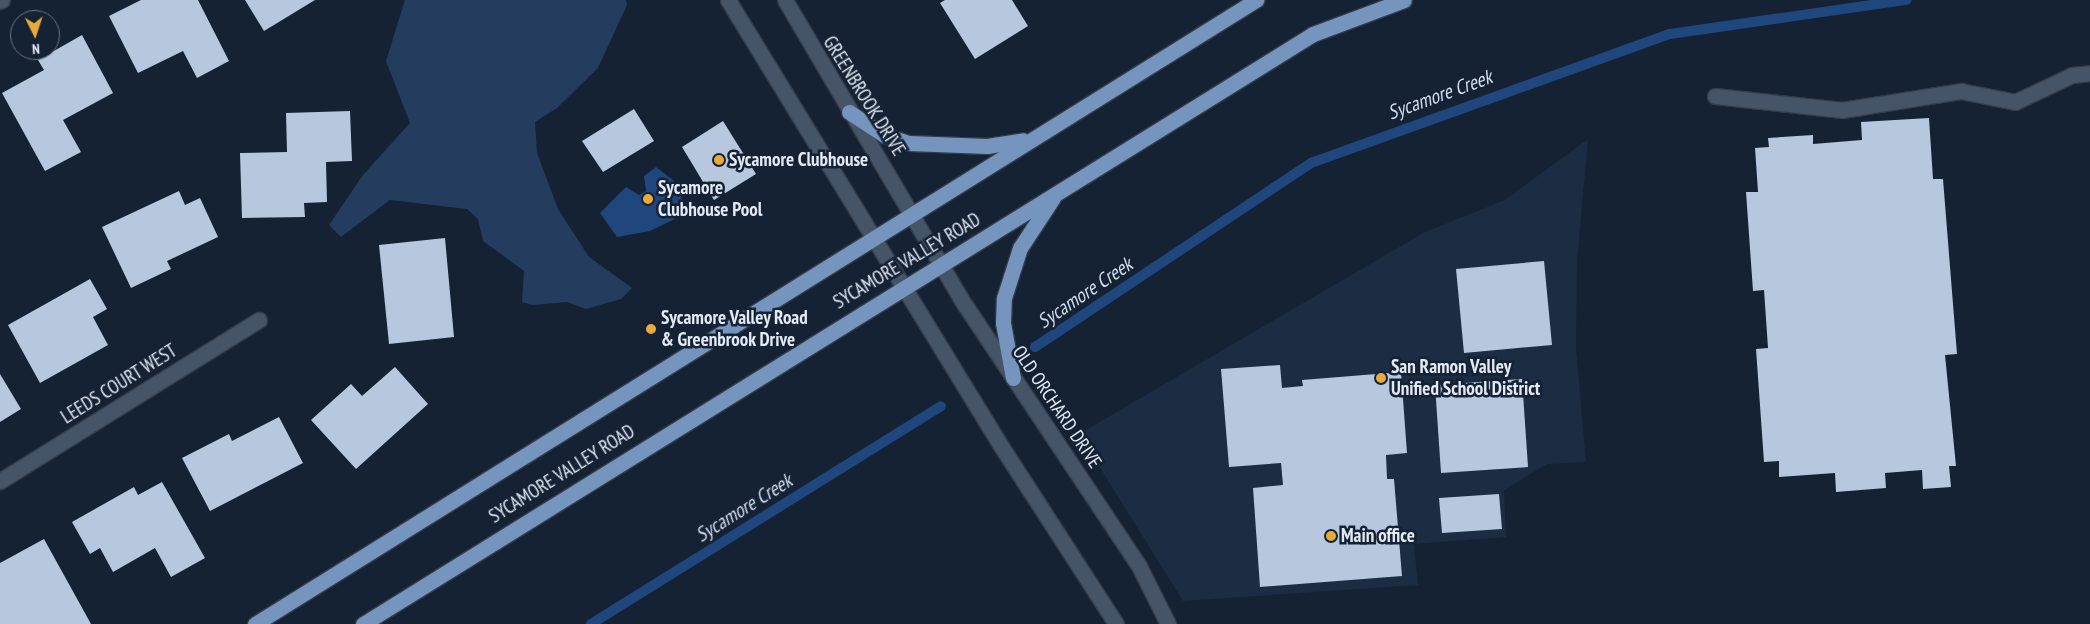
<!DOCTYPE html>
<html>
<head>
<meta charset="utf-8">
<style>
	body { margin:0 }
	#map { position:relative; width:2090px; height:624px; overflow:hidden; background:#152233; font-family:"PT Sans Narrow",sans-serif }
	div>[style] { position:absolute }
	.built>* { inset:0; background:#1c2c43 }
	.green>* { inset:0; background:#243d5f }
	.water>* { inset:0; background:#1f467d }
	.stream>* { height:10px; margin:-5px; padding:0 5px; transform-origin:5px; border-radius:5px; background:#1f467d }
	.building>* { inset:0; background:#b6c7de }
	.roads { filter:drop-shadow(1px 0 #333c4a) drop-shadow(-1px 0 #333c4a) drop-shadow(0 1px #333c4a) drop-shadow(0 -1px #333c4a) }
	.minor>* { height:15px; margin:-7.5px; padding:0 7.5px; transform-origin:7.5px; border-radius:7.5px; background:#465468 }
	.major>* { height:15px; margin:-7.5px; padding:0 7.5px; transform-origin:7.5px; border-radius:7.5px; background:#7594be }
	.dots>* { width:14px; height:14px; translate:-50% -50%; box-sizing:border-box; border:2px solid #152233; border-radius:50% }
	span { translate:-50% -50%; white-space:nowrap; text-align:center; line-height:1.15; -webkit-text-stroke:5px #152233; paint-order:stroke }
	.street-label { font-size:19px; color:#e2eaf6 }
	.poi-label { font-size:19px; color:#e2eaf6; font-weight:700 }
	.left { translate:0 -50%; text-align:left }
	.water-label { font-size:20px; color:#d2deef; font-style:italic }
	.north { position:absolute; left:10px; top:10px; width:50px; height:50px; box-sizing:border-box; background:#152233; border:1px solid #677281; border-radius:50%; rotate:176deg; font-size:14px; font-weight:700; line-height:20px; text-align:center; color:#e2eaf6 }
	.north::after { content:''; display:block; margin:auto; width:18px; height:22px; background:#eaaa39; clip-path:polygon(50% 0,100% 100%,50% 72%,0 100%) }
</style>
</head>
<body>
<div id="map">
	<div class="built">
		<i style="clip-path:polygon(1588px 139px,1577px 262px,1576px 348px,1586px 462px,1547px 464px,1504px 490px,1506px 537px,1414px 544px,1418px 585px,1183px 601px,1079px 434px,1425px 232px,1505px 200px)"></i>
	</div>
	<div class="green">
		<i style="clip-path:polygon(405px 0,626px 0,627px 5px,598px 68px,557px 108px,535px 122px,537px 153px,558px 209px,589px 257px,632px 288px,621px 299px,586px 309px,567px 302px,532px 305px,522px 302px,524px 271px,483px 241px,478px 219px,467px 209px,390px 200px,341px 237px,329px 225px,363px 175px,410px 123px,386px 61px)"></i>
	</div>
	<div class="water">
		<i style="clip-path:polygon(656px 167px,678px 184px,685px 214px,650px 231px,617px 237px,600px 213px,626px 187px,639px 195px,646px 191px,644px 176px)"></i>
	</div>
	<div class="stream">
		<i style="left:1035px;top:347px;width:332px;rotate:-33.7deg"></i>
		<i style="left:1311px;top:163px;width:381px;rotate:-19.8deg"></i>
		<i style="left:1670px;top:34px;width:239px;rotate:-8.2deg"></i>
		<i style="left:591px;top:624px;width:412px;rotate:-31.9deg"></i>
	</div>
	<div class="building">
		<i style="clip-path:polygon(141px 0,198px 0,229px 61px,197px 78px,183px 51px,138px 73px,109px 16px)"></i>
		<i style="clip-path:polygon(245px 0,315px 0,264px 31px)"></i>
		<i style="clip-path:polygon(945px 0,1012px 0,1028px 26px,975px 59px,940px 3px)"></i>
		<i style="clip-path:polygon(82px 35px,113px 93px,63px 120px,81px 152px,45px 171px,2px 93px,44px 70px,38px 60px)"></i>
		<i style="clip-path:polygon(634px 109px,654px 141px,603px 172px,582px 141px)"></i>
		<i style="clip-path:polygon(350px 111px,352px 161px,326px 162px,327px 202px,304px 203px,305px 217px,242px 218px,240px 153px,287px 152px,286px 113px)"></i>
		<i style="clip-path:polygon(1929px 118px,1933px 179px,1943px 179px,1957px 354px,1945px 355px,1956px 466px,1949px 466px,1951px 487px,1923px 489px,1922px 470px,1885px 473px,1886px 488px,1836px 492px,1835px 473px,1779px 477px,1779px 461px,1764px 462px,1756px 349px,1768px 348px,1764px 290px,1753px 291px,1746px 192px,1758px 192px,1755px 148px,1769px 147px,1768px 138px,1813px 135px,1813px 144px,1862px 140px,1861px 122px)"></i>
		<i style="clip-path:polygon(723px 121px,756px 174px,714px 200px,682px 147px)"></i>
		<i style="clip-path:polygon(179px 191px,185px 205px,200px 198px,218px 237px,167px 261px,171px 269px,131px 288px,102px 227px)"></i>
		<i style="clip-path:polygon(445px 238px,454px 337px,389px 344px,379px 245px)"></i>
		<i style="clip-path:polygon(1544px 261px,1552px 345px,1464px 353px,1456px 269px)"></i>
		<i style="clip-path:polygon(90px 279px,107px 309px,93px 317px,108px 345px,40px 383px,8px 325px)"></i>
		<i style="clip-path:polygon(1280px 365px,1282px 388px,1303px 386px,1302px 380px,1401px 372px,1407px 453px,1386px 455px,1387px 479px,1394px 479px,1402px 576px,1260px 587px,1253px 488px,1283px 485px,1281px 463px,1229px 467px,1221px 369px)"></i>
		<i style="clip-path:polygon(395px 367px,428px 404px,356px 469px,311px 420px,351px 384px,362px 396px)"></i>
		<i style="clip-path:polygon(0 374px,21px 409px,0 422px)"></i>
		<i style="clip-path:polygon(1522px 379px,1528px 467px,1441px 473px,1435px 385px)"></i>
		<i style="clip-path:polygon(279px 417px,303px 463px,210px 511px,182px 458px,229px 434px,232px 441px)"></i>
		<i style="clip-path:polygon(162px 482px,205px 558px,171px 577px,155px 548px,113px 572px,100px 548px,90px 554px,72px 522px,134px 487px,138px 495px)"></i>
		<i style="clip-path:polygon(1499px 494px,1502px 529px,1442px 533px,1439px 498px)"></i>
		<i style="clip-path:polygon(44px 539px,91px 624px,0 624px,0 563px)"></i>
	</div>
	<div class="roads">
		<div class="minor">
			<i style="left:728px;top:0;width:523px;rotate:58.53deg"></i>
			<i style="left:1001px;top:446px;width:212px;rotate:57.1deg"></i>
			<i style="left:785px;top:0;width:354px;rotate:59.5deg"></i>
			<i style="left:965px;top:305px;width:314px;rotate:56.3deg"></i>
			<i style="left:1139px;top:566px;width:65px;rotate:63.4deg"></i>
			<i style="left:0;top:1px;width:2px;rotate:-27deg"></i>
			<i style="left:1715px;top:96px;width:128px;rotate:6.3deg"></i>
			<i style="left:1842px;top:110px;width:121px;rotate:-9.1deg"></i>
			<i style="left:1961px;top:91px;width:55px;rotate:11.5deg"></i>
			<i style="left:2015px;top:102px;width:63px;rotate:-25.3deg"></i>
			<i style="left:2072px;top:75px;width:18px;rotate:-6deg"></i>
			<i style="left:0;top:481px;width:305px;rotate:-31.9deg"></i>
		</div>
		<div class="major">
			<i style="left:849px;top:112px;width:42px;rotate:33.3deg"></i>
			<i style="left:884px;top:135px;width:26px;rotate:18deg"></i>
			<i style="left:909px;top:143px;width:78px;rotate:2.2deg"></i>
			<i style="left:987px;top:146px;width:36px;rotate:-9deg"></i>
			<i style="left:1013px;top:378px;width:56px;rotate:-100.3deg"></i>
			<i style="left:1003px;top:323px;width:25px;rotate:-88deg"></i>
			<i style="left:1004px;top:298px;width:52px;rotate:-72.3deg"></i>
			<i style="left:1020px;top:248px;width:60px;rotate:-56.6deg"></i>
			<i style="left:255px;top:624px;width:1180px;rotate:-31.94deg"></i>
			<i style="left:363px;top:624px;width:1118px;rotate:-31.84deg"></i>
			<i style="left:1313px;top:34px;width:97px;rotate:-20.5deg"></i>
		</div>
	</div>
	<div class="dots">
		<i style="left:719px;top:160px;background:#eaaa39"></i>
		<i style="left:648px;top:199px;background:#eaaa39"></i>
		<i style="left:651px;top:329px;background:#eaaa39"></i>
		<i style="left:1381px;top:378px;background:#eaaa39"></i>
		<i style="left:1331px;top:536px;background:#eaaa39"></i>
	</div>
	<div class="street-label">
		<span style="left:864px;top:96px;rotate:58deg">GREENBROOK DRIVE</span>
		<span style="left:907px;top:261px;rotate:-31deg">SYCAMORE VALLEY ROAD</span>
		<span style="left:119px;top:384px;rotate:-32deg">LEEDS COURT WEST</span>
		<span style="left:1057px;top:407px;rotate:56deg">OLD ORCHARD DRIVE</span>
		<span style="left:562px;top:474px;rotate:-32deg">SYCAMORE VALLEY ROAD</span>
	</div>
	<div class="poi-label">
		<span class="left" style="left:729px;top:160px">Sycamore Clubhouse</span>
		<span class="left" style="left:658px;top:199px">Sycamore<br>Clubhouse Pool</span>
		<span class="left" style="left:661px;top:329px">Sycamore Valley Road<br>&amp; Greenbrook Drive</span>
		<span class="left" style="left:1391px;top:378px">San Ramon Valley<br>Unified School District</span>
		<span class="left" style="left:1341px;top:536px">Main office</span>
	</div>
	<div class="water-label">
		<span style="left:1440px;top:95px;rotate:-20deg">Sycamore Creek</span>
		<span style="left:1085px;top:293px;rotate:-34deg">Sycamore Creek</span>
		<span style="left:744px;top:508px;rotate:-32deg">Sycamore Creek</span>
	</div>
	<div class="north">N</div>
</div>
</body>
</html>
